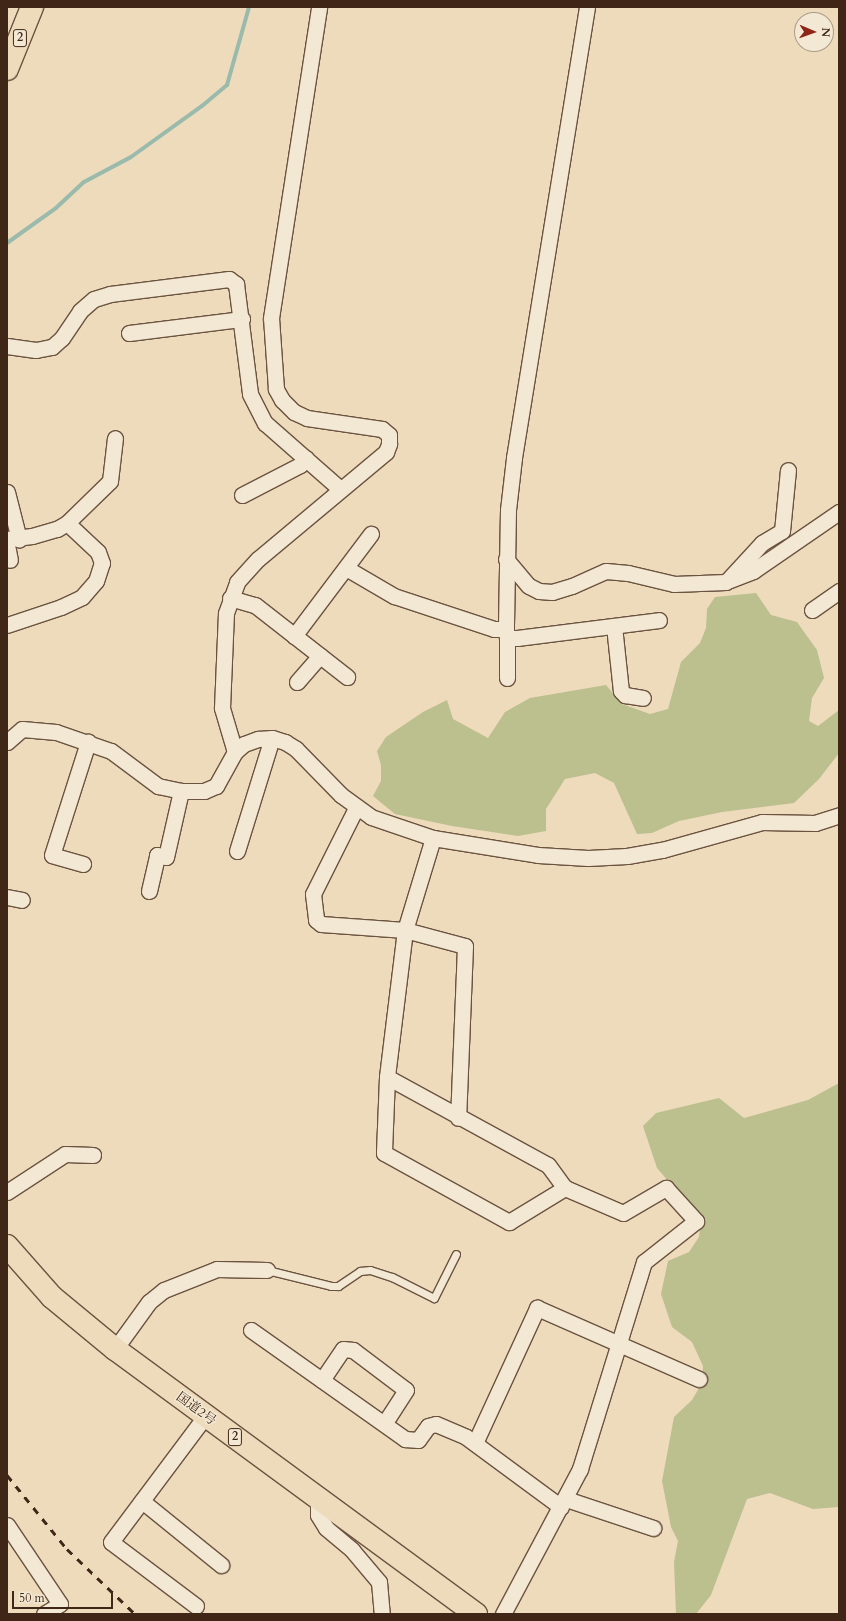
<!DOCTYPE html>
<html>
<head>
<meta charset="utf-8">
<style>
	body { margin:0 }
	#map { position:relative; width:846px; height:1621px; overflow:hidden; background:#eddbbc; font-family:Cardo,"Noto Serif JP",serif }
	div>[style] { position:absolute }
	.green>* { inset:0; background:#bcbf8e }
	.stream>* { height:4px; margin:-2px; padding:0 2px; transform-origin:2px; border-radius:2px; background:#9abbac }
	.roads { filter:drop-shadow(1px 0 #6b5340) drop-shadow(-1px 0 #6b5340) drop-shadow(0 1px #6b5340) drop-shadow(0 -1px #6b5340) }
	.service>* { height:7px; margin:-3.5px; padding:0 3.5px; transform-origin:3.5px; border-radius:3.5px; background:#f3e8d3 }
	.minor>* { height:15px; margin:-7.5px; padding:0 7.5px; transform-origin:7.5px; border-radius:7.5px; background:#f3e8d3 }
	.trunk>* { height:22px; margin:-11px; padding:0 11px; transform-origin:11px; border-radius:11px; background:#eddbbc }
	.rail>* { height:3px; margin-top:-1.5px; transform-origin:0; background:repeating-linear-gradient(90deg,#402616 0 7px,transparent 0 14px) }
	span { translate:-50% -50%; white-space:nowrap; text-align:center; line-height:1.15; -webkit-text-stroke:3px #f3e8d3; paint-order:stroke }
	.shield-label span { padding:1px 3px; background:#f3e8d3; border:1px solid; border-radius:3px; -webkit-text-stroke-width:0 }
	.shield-label { font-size:12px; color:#402616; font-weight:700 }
	.street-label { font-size:13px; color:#402616 }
	.frame { position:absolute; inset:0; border:8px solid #402616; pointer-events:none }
	.north { position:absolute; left:794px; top:12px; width:40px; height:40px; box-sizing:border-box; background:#f3e8d3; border:1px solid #ab9a87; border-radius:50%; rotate:92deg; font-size:11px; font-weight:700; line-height:16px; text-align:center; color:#402616 }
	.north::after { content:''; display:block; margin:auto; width:14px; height:18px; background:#8f2418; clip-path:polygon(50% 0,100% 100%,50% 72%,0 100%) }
	.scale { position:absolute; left:12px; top:1591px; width:101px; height:18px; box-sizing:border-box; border:2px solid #402616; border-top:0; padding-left:5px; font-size:12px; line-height:14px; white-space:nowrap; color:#402616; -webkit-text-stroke:3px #f3e8d3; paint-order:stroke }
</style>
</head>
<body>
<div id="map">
	<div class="green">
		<i style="clip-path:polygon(756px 593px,771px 615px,797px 622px,817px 650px,824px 678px,812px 698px,809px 721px,818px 726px,839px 710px,839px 753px,819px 779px,794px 803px,722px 812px,679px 821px,652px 833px,637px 834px,614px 783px,595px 773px,565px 779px,546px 809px,546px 831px,518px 836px,452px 826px,395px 814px,373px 796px,381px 781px,381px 765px,377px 751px,386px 737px,423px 712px,447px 700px,453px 719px,488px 738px,505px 712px,530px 698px,606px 685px,622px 704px,650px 714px,668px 709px,681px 662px,700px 643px,706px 628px,707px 609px,715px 597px)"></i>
		<i style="clip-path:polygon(839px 1083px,839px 1507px,813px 1509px,770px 1493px,747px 1499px,711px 1595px,696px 1614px,676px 1614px,674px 1562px,678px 1541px,671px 1527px,662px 1481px,674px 1417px,692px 1400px,702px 1383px,703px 1366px,692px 1342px,672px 1327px,661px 1294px,668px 1261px,689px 1252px,699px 1237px,701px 1219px,657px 1168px,643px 1126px,656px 1113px,719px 1098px,744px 1118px,808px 1100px)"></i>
	</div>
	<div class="stream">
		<i style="left:7px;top:243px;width:60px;rotate:-35.5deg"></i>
		<i style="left:56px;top:208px;width:38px;rotate:-43deg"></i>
		<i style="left:84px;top:182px;width:53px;rotate:-28deg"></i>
		<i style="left:131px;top:157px;width:87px;rotate:-35.7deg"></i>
		<i style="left:202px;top:106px;width:33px;rotate:-40deg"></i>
		<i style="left:227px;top:85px;width:81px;rotate:-74.2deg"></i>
	</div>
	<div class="roads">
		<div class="service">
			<i style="left:267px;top:1270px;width:66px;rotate:14deg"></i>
			<i style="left:331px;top:1286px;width:7px"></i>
			<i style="left:338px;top:1286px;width:27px;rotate:-34deg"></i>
			<i style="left:360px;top:1271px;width:10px;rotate:-6deg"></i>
			<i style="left:370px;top:1270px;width:23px;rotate:18deg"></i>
			<i style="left:392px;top:1277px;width:47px;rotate:26.6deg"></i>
			<i style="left:434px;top:1298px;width:49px;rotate:-63.4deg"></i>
		</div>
		<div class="minor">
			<i style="left:587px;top:7px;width:457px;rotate:99.2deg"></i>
			<i style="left:514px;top:458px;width:52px;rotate:96.6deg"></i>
			<i style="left:508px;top:510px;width:119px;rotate:91deg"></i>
			<i style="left:506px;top:629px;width:9px;rotate:84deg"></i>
			<i style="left:507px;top:638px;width:10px"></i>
			<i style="left:517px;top:638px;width:143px;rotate:-7.2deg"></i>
			<i style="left:129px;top:333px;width:114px;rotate:-7.1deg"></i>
			<i style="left:7px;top:346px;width:29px;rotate:8deg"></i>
			<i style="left:36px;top:350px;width:16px;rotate:-11deg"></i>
			<i style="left:52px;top:347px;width:13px;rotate:-42deg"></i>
			<i style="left:62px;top:338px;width:32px;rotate:-56deg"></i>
			<i style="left:80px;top:311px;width:18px;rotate:-41deg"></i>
			<i style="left:94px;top:299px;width:17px;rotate:-17deg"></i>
			<i style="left:110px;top:294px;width:120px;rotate:-7.2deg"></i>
			<i style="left:229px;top:279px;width:9px;rotate:36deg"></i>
			<i style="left:236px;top:284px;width:111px;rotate:82.7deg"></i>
			<i style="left:250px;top:394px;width:33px;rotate:63deg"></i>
			<i style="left:265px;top:423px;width:100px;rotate:41.3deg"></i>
			<i style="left:7px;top:492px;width:49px;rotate:75.7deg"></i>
			<i style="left:242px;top:495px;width:65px;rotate:-27.3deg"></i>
			<i style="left:300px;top:465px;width:9px;rotate:-49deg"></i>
			<i style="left:7px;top:539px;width:25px;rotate:-7deg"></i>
			<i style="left:32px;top:536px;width:26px;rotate:-16deg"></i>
			<i style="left:57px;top:529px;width:12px;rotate:-31deg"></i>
			<i style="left:67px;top:523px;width:60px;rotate:-44.3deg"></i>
			<i style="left:110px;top:481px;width:43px;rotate:-83.4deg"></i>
			<i style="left:7px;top:545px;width:15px;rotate:79deg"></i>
			<i style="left:506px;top:559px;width:35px;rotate:50deg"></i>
			<i style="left:529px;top:586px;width:11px;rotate:27deg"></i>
			<i style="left:539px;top:591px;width:13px;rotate:4deg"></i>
			<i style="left:552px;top:592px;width:21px;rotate:-17deg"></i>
			<i style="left:572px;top:586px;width:37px;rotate:-24deg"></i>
			<i style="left:606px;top:571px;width:22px;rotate:5deg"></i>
			<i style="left:628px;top:573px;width:47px;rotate:13.4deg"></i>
			<i style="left:674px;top:584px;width:52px;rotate:-2.2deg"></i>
			<i style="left:726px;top:582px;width:53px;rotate:-47.3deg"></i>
			<i style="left:762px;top:543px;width:23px;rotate:-31deg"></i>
			<i style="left:782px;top:531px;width:61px;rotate:-84.4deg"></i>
			<i style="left:346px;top:568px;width:56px;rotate:30.3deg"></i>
			<i style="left:394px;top:596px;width:105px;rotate:18.3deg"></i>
			<i style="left:494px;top:629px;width:12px"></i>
			<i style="left:730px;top:580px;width:25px;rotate:-21deg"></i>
			<i style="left:753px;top:571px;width:104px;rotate:-34.5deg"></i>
			<i style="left:230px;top:598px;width:26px;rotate:16deg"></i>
			<i style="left:255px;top:605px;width:117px;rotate:38deg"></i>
			<i style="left:812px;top:610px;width:33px;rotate:-35deg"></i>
			<i style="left:7px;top:625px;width:57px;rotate:-18.4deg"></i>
			<i style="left:61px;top:607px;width:23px;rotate:-25deg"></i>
			<i style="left:82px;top:597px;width:21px;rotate:-49deg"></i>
			<i style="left:96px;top:581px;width:19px;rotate:-72deg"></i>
			<i style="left:102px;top:563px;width:12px;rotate:-110deg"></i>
			<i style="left:98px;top:552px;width:42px;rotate:-136.9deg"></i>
			<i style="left:614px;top:626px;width:65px;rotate:83.9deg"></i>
			<i style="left:621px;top:691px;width:6px;rotate:45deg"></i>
			<i style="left:625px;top:695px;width:18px;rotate:9deg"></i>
			<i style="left:294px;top:636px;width:128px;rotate:-53deg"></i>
			<i style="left:507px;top:678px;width:40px;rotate:-90deg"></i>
			<i style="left:297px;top:682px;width:35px;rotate:-49deg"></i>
			<i style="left:7px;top:742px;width:20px;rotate:-41deg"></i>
			<i style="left:22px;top:729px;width:34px;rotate:5deg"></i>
			<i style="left:56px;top:732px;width:58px;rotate:19.1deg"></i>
			<i style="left:111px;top:751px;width:59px;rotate:36.7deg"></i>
			<i style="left:158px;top:786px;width:24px;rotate:12deg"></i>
			<i style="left:181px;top:791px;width:23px"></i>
			<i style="left:204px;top:791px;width:13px;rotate:-23deg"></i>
			<i style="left:216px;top:786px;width:39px;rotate:-61deg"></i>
			<i style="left:235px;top:752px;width:12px;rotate:-42deg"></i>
			<i style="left:244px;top:744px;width:15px;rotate:-20deg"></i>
			<i style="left:258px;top:739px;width:14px;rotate:-4deg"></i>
			<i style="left:272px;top:738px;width:14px;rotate:17deg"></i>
			<i style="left:285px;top:742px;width:13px;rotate:32deg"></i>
			<i style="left:296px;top:749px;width:64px;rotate:45.6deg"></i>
			<i style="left:341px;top:795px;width:37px;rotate:36deg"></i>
			<i style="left:371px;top:817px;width:65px;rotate:18.7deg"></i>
			<i style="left:433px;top:838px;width:106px;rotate:9.2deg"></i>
			<i style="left:538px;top:855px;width:50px;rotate:3.4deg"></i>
			<i style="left:588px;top:858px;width:39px;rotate:-3deg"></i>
			<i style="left:627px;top:856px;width:36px;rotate:-10deg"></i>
			<i style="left:662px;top:850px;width:104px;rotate:-15.6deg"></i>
			<i style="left:762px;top:822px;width:53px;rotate:1.1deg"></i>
			<i style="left:815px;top:823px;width:25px;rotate:-18deg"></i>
			<i style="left:235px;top:752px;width:46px;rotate:-106.5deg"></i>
			<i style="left:222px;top:708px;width:95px;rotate:-87.6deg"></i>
			<i style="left:226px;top:613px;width:33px;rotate:-70deg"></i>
			<i style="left:237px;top:582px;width:31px;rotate:-48deg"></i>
			<i style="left:258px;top:559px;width:167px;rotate:-39.9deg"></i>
			<i style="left:386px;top:452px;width:9px;rotate:-69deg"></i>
			<i style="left:389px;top:444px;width:9px;rotate:-90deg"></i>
			<i style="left:389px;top:435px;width:9px;rotate:-139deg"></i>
			<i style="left:382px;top:429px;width:76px;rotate:-171.7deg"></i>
			<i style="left:307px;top:418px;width:14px;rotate:-155deg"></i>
			<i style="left:294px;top:412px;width:17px;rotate:-135deg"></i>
			<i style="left:282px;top:400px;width:13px;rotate:-119deg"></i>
			<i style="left:276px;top:389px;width:71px;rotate:-94deg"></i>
			<i style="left:271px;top:318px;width:315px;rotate:-81.2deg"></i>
			<i style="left:356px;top:808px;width:96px;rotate:116.6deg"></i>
			<i style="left:313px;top:894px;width:26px;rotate:83deg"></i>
			<i style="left:316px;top:920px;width:6px;rotate:39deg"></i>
			<i style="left:321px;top:924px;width:84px;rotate:4.1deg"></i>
			<i style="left:405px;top:930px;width:62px;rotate:14.9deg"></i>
			<i style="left:465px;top:946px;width:172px;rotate:92.3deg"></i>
			<i style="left:433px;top:838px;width:96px;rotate:106.9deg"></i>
			<i style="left:405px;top:930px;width:148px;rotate:97deg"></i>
			<i style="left:387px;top:1077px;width:76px;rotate:92.3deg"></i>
			<i style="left:384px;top:1153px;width:143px;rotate:28.9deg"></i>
			<i style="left:509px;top:1222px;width:66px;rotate:-31.3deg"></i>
			<i style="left:237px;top:851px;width:118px;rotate:-72.8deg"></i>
			<i style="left:83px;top:864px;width:32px;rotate:-164deg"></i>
			<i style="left:52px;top:855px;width:119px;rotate:-72.3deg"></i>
			<i style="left:149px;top:891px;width:37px;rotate:-77deg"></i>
			<i style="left:157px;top:855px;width:9px;rotate:13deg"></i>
			<i style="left:166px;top:857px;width:68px;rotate:-77.2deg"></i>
			<i style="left:7px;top:897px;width:15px;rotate:11deg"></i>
			<i style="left:387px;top:1077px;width:183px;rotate:28.7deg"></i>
			<i style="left:548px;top:1165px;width:29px;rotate:54deg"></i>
			<i style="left:565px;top:1188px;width:63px;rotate:23.3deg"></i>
			<i style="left:623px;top:1213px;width:50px;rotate:-30.2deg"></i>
			<i style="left:666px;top:1188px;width:45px;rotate:47.7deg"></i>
			<i style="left:696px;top:1221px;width:66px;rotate:141.7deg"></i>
			<i style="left:644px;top:1262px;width:217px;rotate:107.2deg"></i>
			<i style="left:580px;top:1469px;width:164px;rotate:118deg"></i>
			<i style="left:7px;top:1192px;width:69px;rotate:-33.2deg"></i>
			<i style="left:65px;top:1154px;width:28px;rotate:2deg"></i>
			<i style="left:251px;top:1330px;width:189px;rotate:35.3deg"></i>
			<i style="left:405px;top:1439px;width:13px;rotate:4deg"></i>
			<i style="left:418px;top:1440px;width:17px;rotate:-54deg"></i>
			<i style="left:428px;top:1426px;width:8px;rotate:-14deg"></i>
			<i style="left:436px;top:1424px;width:33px;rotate:23deg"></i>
			<i style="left:466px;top:1437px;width:118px;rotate:36.4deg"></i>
			<i style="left:115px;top:1349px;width:58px;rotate:-54.1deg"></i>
			<i style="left:149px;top:1302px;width:19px;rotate:-39deg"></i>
			<i style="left:164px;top:1290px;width:57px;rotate:-21.6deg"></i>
			<i style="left:217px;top:1269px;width:50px;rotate:1.1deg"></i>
			<i style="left:322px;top:1380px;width:37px;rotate:-56deg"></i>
			<i style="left:343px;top:1349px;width:10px;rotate:6deg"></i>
			<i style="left:353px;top:1350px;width:66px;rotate:37deg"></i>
			<i style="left:406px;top:1390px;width:40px;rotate:122.9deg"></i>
			<i style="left:475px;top:1443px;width:149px;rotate:-65.3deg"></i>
			<i style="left:537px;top:1308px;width:177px;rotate:23.7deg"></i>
			<i style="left:318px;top:1499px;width:16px;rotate:90deg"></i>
			<i style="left:318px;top:1515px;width:15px;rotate:58deg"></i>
			<i style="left:326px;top:1528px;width:34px;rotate:40deg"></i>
			<i style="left:352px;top:1550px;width:42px;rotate:49.8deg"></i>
			<i style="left:379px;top:1582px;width:32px;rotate:85deg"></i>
			<i style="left:566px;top:1499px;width:92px;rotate:18.4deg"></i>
			<i style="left:142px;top:1501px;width:102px;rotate:39deg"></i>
			<i style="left:7px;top:1525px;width:95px;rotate:56.1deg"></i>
			<i style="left:60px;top:1604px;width:19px;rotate:148deg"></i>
			<i style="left:196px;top:1606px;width:106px;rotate:-143deg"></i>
			<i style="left:111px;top:1542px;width:159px;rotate:-53.2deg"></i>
		</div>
		<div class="trunk">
			<i style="left:7px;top:69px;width:67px;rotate:-68deg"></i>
			<i style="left:7px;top:1246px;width:68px;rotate:48.6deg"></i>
			<i style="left:52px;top:1297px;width:82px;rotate:39.5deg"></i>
			<i style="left:115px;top:1349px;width:448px;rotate:36.3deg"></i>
		</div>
	</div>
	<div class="rail">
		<i style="left:7px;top:1475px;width:95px;rotate:51deg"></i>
		<i style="left:67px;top:1549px;width:94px;rotate:43.7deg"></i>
	</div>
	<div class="shield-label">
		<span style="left:20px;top:38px">2</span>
		<span style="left:235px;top:1437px">2</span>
	</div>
	<div class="street-label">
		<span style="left:196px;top:1409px;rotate:36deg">国道2号</span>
	</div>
	<div class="frame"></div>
	<div class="north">N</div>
	<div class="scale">50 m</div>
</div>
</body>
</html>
